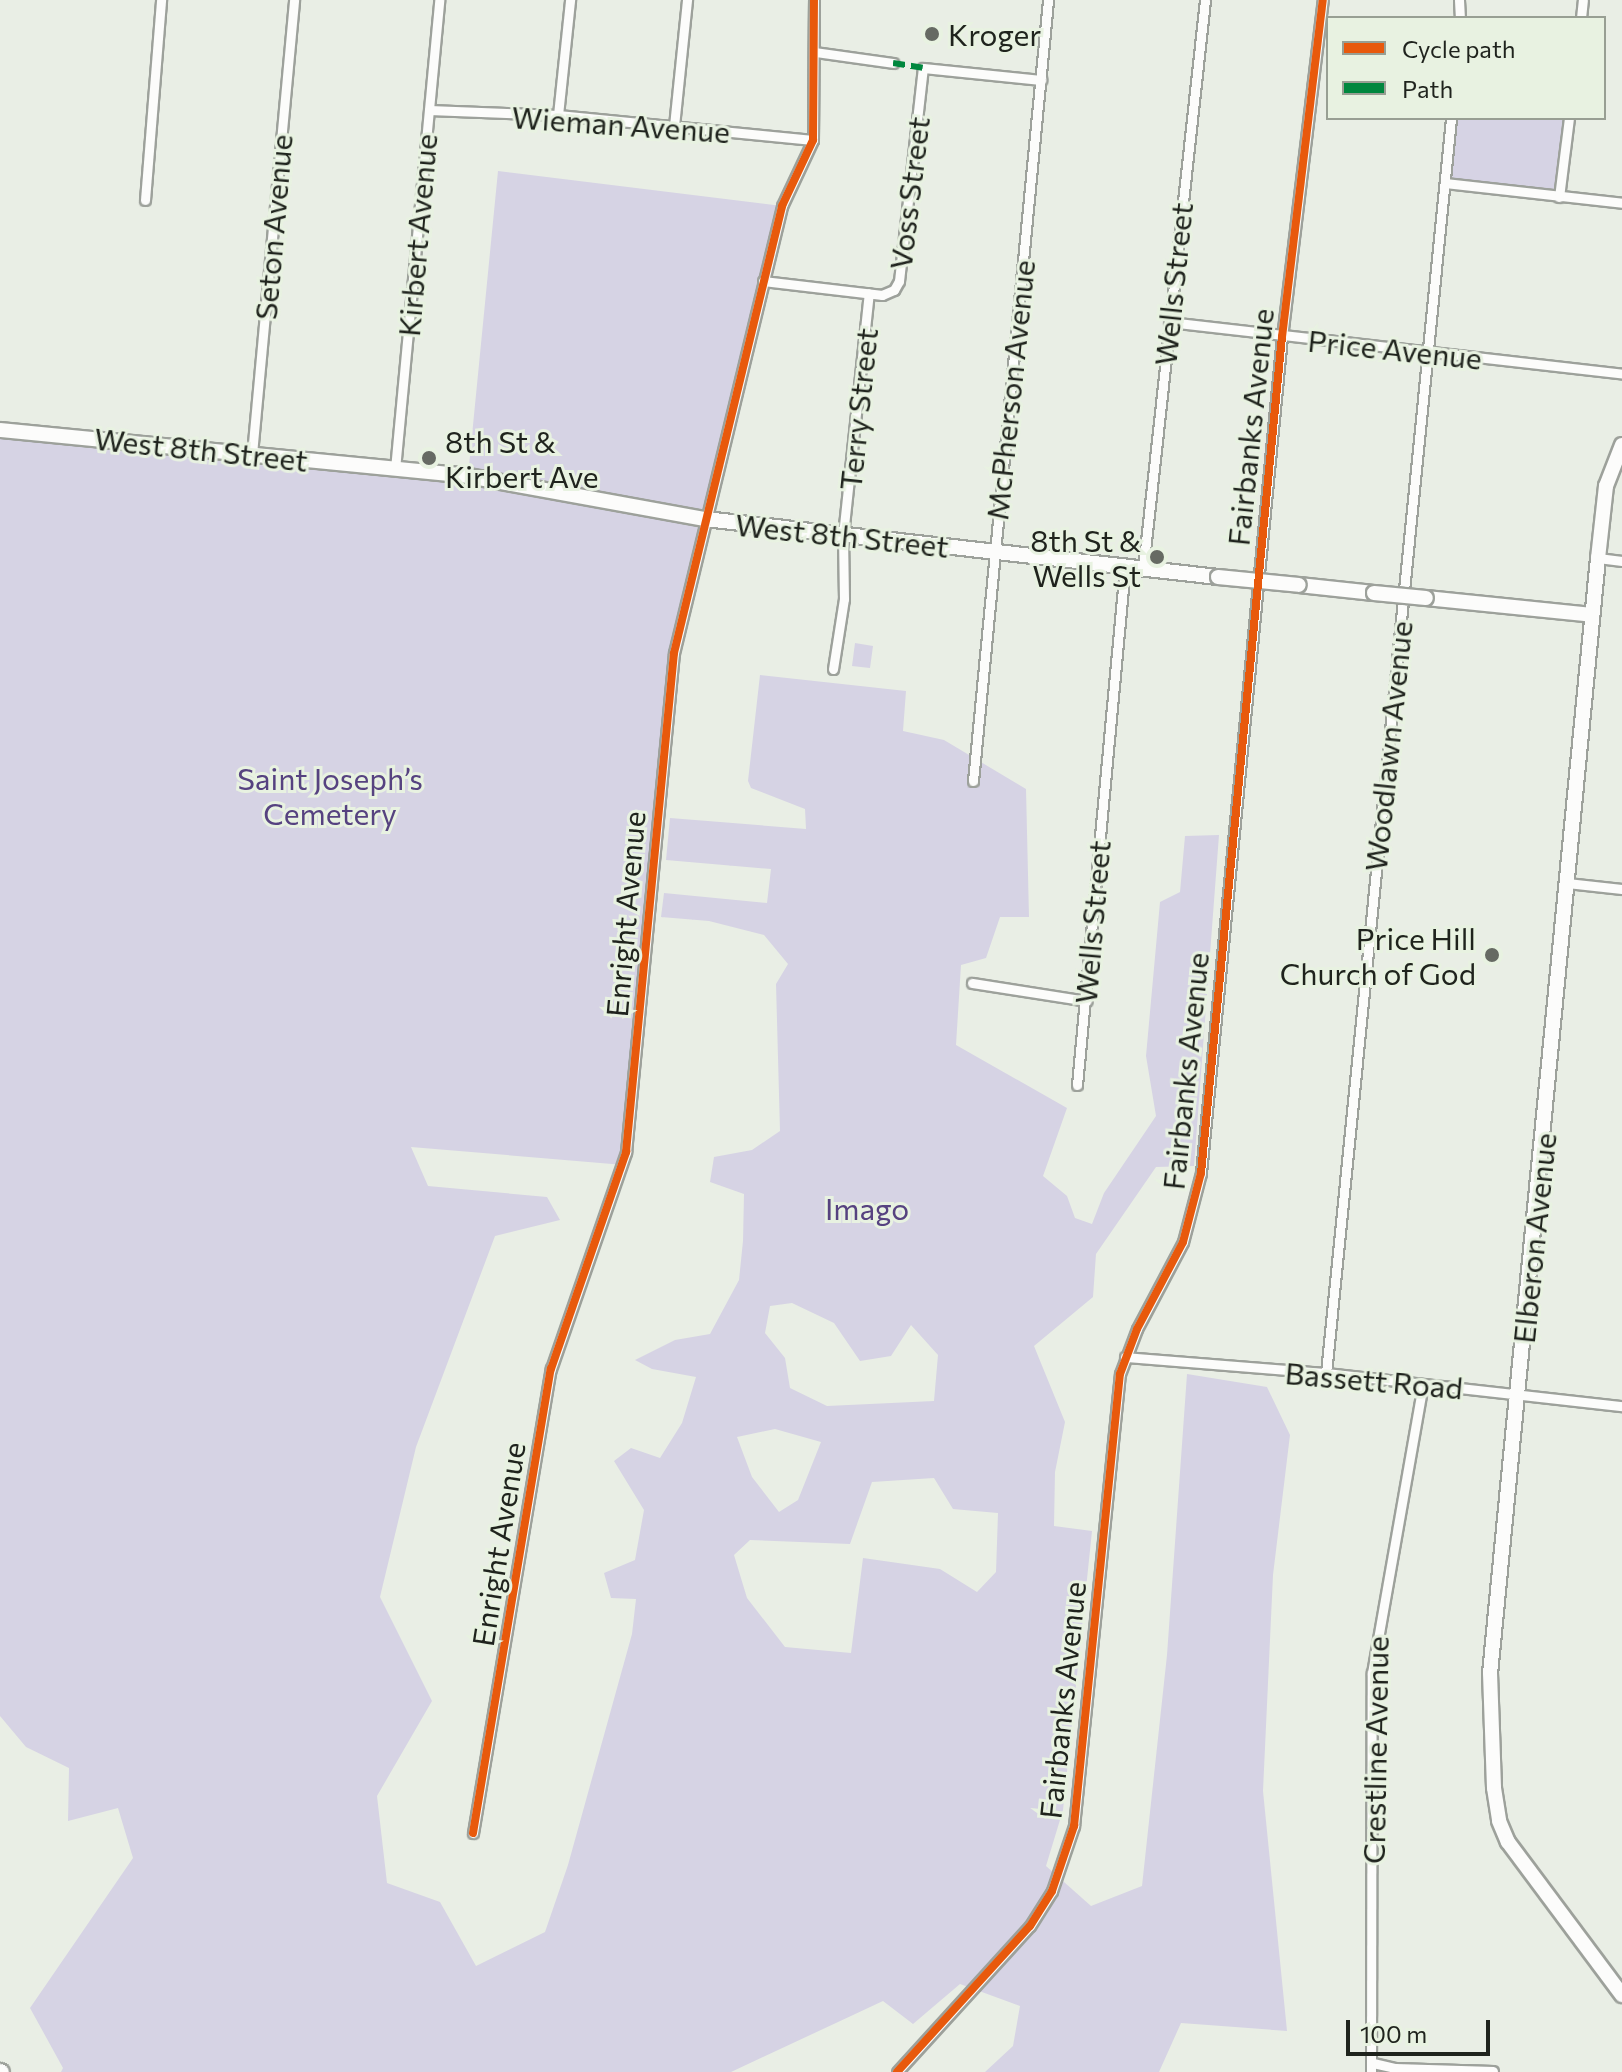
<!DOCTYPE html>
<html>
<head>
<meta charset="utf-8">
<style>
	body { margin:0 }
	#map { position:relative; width:1622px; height:2072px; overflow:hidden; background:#e9eee5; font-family:Commissioner,sans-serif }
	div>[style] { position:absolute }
	.green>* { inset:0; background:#d6d3e4 }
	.roads { filter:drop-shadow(2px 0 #9da19b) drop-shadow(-2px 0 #9da19b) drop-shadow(0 2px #9da19b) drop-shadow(0 -2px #9da19b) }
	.street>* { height:9px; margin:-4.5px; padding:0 4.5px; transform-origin:4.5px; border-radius:4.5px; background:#fcfcfb }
	.secondary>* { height:14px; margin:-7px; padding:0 7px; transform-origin:7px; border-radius:7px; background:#fcfcfb }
	.bridges { filter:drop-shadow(2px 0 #9da19b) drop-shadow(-2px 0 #9da19b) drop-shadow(0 2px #9da19b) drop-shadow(0 -2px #9da19b) }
	.secondary-bridge>* { height:14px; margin:-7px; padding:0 7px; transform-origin:7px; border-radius:7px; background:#fcfcfb }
	.quiet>* { height:6px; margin-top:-3px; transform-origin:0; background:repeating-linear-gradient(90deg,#00873e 0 12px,transparent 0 18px) }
	.cycleway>* { height:8px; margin:-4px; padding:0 4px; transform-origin:4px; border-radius:4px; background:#e8590c }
	.dots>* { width:22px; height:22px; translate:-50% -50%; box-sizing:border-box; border:4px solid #e8f2e1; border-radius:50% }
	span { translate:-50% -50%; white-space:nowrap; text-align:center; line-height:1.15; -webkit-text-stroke:6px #e8f2e1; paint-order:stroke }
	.poi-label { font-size:30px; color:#1f231d }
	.left { translate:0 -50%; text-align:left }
	.right { translate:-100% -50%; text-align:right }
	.street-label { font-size:30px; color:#1f231d }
	.park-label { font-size:30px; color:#564280 }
	.legend { position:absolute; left:1326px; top:16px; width:280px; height:104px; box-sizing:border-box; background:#e8f2e1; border:2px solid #989f93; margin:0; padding:10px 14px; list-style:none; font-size:24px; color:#1f231d }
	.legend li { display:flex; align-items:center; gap:16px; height:40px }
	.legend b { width:40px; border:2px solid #989f93 }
	.scale { position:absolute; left:1346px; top:2020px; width:144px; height:36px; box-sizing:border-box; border:4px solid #1f231d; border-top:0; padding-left:10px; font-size:24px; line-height:28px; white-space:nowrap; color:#1f231d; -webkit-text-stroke:6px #e8f2e1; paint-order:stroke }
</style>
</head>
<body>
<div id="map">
	<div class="green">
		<i style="clip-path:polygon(1451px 118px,1569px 118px,1559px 197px,1445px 183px)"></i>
		<i style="clip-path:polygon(evenodd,498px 171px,782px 206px,679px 631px,624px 1165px,411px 1147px,428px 1186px,547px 1197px,560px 1220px,495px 1236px,416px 1447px,380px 1597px,432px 1701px,377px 1796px,387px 1883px,440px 1902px,476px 1966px,545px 1932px,568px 1865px,632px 1634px,636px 1599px,611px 1598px,604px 1573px,635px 1560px,644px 1510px,614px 1461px,631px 1448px,660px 1458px,682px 1423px,696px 1377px,652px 1369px,635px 1360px,675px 1340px,710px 1334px,739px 1280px,743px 1241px,744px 1194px,710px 1182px,714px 1157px,752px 1150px,780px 1131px,776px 984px,788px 964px,764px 935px,709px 921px,661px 917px,664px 893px,767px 903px,771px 869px,666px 860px,670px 818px,806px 829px,805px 809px,751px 788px,748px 781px,760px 675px,906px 691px,903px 731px,944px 740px,1026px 789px,1029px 917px,1000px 917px,986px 958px,961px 965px,956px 1045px,1067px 1108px,1043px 1176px,1067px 1196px,1075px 1218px,1092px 1224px,1104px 1193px,1156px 1116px,1146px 1056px,1160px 902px,1180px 892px,1185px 836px,1219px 835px,1194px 1166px,1156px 1167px,1096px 1254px,1093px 1297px,1034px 1346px,1065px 1422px,1055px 1472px,1054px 1526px,1092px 1531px,1063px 1810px,1046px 1866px,1091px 1906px,1142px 1886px,1167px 1655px,1187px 1374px,1267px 1387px,1290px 1435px,1273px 1575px,1263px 1791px,1287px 2031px,1181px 2023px,1159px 2072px,985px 2072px,1013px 2046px,1020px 2006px,960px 1984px,913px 2024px,883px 2001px,731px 2072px,61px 2072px,63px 2068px,30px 2008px,133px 1858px,118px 1808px,68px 1821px,69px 1768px,26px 1747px,0 1716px,0 430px,468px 476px,498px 171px,792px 1303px,834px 1323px,860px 1361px,891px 1356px,911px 1325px,938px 1355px,934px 1401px,827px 1406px,790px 1388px,785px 1358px,765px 1333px,770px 1306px,792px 1303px,498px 171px,775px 1429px,821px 1442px,798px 1500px,779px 1512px,752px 1477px,737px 1437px,775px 1429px,498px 171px,934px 1478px,953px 1509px,998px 1513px,996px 1572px,977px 1592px,940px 1569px,863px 1558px,851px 1653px,785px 1647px,747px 1598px,734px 1555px,750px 1540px,850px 1544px,872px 1482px,934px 1478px)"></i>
		<i style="clip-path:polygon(855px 643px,873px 646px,870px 668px,852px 666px)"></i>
	</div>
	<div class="roads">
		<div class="street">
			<i style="left:1459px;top:0;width:18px;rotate:87deg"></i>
			<i style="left:1581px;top:18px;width:18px;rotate:-84deg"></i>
			<i style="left:815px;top:52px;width:79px;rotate:8deg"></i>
			<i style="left:429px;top:110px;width:129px;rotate:2.2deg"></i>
			<i style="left:558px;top:115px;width:256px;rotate:5.6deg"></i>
			<i style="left:558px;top:115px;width:116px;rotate:-84deg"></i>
			<i style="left:674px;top:126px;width:127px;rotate:-84.1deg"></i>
			<i style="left:1445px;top:183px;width:178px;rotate:6.4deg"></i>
			<i style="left:1559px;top:197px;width:80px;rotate:-82.8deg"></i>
			<i style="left:145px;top:200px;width:201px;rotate:-85.4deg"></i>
			<i style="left:763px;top:281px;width:120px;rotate:6.7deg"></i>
			<i style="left:882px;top:295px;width:13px;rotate:-23deg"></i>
			<i style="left:894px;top:290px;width:10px;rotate:-61deg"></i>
			<i style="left:899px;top:281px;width:214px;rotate:-83.6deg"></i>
			<i style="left:923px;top:68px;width:119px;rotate:5.8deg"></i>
			<i style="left:1169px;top:322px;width:456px;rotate:6.5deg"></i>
			<i style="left:252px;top:454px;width:456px;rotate:-84.7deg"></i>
			<i style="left:395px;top:469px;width:471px;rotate:-84.6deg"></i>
			<i style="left:1598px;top:558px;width:24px;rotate:7deg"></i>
			<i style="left:1143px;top:569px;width:572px;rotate:-83.78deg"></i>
			<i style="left:833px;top:669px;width:71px;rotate:-81.1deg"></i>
			<i style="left:844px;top:599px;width:64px;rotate:-90.9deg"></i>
			<i style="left:843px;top:535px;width:243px;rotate:-83.9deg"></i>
			<i style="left:973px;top:781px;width:785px;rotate:-84.51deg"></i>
			<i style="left:1567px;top:883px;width:55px;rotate:6.2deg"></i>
			<i style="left:972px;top:983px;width:116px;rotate:8.9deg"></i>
			<i style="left:1077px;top:1085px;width:520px;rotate:-84.71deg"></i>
			<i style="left:1125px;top:1357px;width:202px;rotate:4.6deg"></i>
			<i style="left:1326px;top:1373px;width:298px;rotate:6.4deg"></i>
			<i style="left:1326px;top:1373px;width:1261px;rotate:-84.31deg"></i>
			<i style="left:473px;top:1833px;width:471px;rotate:-80.5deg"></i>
			<i style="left:551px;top:1369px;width:230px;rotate:-70.9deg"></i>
			<i style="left:626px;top:1152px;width:501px;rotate:-84.51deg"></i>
			<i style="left:674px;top:653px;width:460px;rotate:-76.4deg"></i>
			<i style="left:782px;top:206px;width:73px;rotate:-64.8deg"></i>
			<i style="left:813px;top:140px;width:140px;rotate:-89.6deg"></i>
			<i style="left:1373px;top:2063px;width:23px;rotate:13deg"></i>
			<i style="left:1395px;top:2068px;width:98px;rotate:1.8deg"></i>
			<i style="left:897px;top:2072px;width:197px;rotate:-47.7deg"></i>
			<i style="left:1030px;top:1926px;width:41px;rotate:-57.8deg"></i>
			<i style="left:1052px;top:1891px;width:69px;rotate:-71.3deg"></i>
			<i style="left:1074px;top:1826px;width:454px;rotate:-84.2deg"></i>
			<i style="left:1120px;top:1374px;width:48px;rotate:-69.3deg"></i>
			<i style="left:1137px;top:1329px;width:98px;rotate:-62.1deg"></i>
			<i style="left:1183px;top:1242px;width:71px;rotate:-75.4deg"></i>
			<i style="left:1201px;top:1173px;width:840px;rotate:-84.47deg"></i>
			<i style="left:1282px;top:337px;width:339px;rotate:-83.1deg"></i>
			<i style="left:1371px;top:2072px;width:399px;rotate:-89.9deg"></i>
			<i style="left:1372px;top:1673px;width:292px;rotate:-80deg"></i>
		</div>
		<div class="secondary">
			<i style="left:0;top:430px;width:470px;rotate:5.6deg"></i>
			<i style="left:468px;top:476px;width:241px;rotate:10.3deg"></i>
			<i style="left:705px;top:519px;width:516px;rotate:6.45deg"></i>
			<i style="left:1622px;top:445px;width:44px;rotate:111.3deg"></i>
			<i style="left:1606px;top:486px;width:72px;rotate:96.3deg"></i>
			<i style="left:1598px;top:558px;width:1120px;rotate:95.53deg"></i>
			<i style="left:1490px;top:1673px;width:115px;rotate:88deg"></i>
			<i style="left:1494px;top:1788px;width:33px;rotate:81deg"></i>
			<i style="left:1499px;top:1821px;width:23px;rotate:67deg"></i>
			<i style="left:1508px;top:1842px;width:191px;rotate:53.3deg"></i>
			<i style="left:1299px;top:585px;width:75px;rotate:6.1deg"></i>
			<i style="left:1426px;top:598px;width:167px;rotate:5.8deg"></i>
			<i style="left:0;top:2071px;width:2px;rotate:27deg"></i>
		</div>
	</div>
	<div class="bridges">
		<div class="secondary-bridge">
			<i style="left:1218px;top:577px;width:81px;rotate:5.6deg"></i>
			<i style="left:1374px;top:593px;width:52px;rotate:5.5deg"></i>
		</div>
	</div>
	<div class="quiet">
		<i style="left:893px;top:63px;width:30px;rotate:9deg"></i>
	</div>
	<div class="cycleway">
		<i style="left:473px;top:1833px;width:471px;rotate:-80.5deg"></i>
		<i style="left:551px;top:1369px;width:230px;rotate:-70.9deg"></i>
		<i style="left:626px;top:1152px;width:501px;rotate:-84.51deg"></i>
		<i style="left:674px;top:653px;width:460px;rotate:-76.4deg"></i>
		<i style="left:782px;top:206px;width:73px;rotate:-64.8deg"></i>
		<i style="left:813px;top:140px;width:140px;rotate:-89.6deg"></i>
		<i style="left:897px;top:2072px;width:197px;rotate:-47.7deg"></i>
		<i style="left:1030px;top:1926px;width:41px;rotate:-57.8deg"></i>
		<i style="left:1052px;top:1891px;width:69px;rotate:-71.3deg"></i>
		<i style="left:1074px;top:1826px;width:454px;rotate:-84.2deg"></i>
		<i style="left:1120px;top:1374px;width:48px;rotate:-69.3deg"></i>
		<i style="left:1137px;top:1329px;width:98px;rotate:-62.1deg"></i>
		<i style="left:1183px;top:1242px;width:71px;rotate:-75.4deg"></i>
		<i style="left:1201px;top:1173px;width:840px;rotate:-84.47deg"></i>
		<i style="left:1282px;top:337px;width:339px;rotate:-83.1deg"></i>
	</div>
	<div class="dots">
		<i style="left:932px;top:34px;background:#666a63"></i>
		<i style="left:429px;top:458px;background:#666a63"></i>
		<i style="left:1157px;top:557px;background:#666a63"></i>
		<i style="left:1492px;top:955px;background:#666a63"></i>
	</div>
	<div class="poi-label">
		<span class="left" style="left:948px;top:34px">Kroger</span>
		<span class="left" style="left:445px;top:458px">8th St &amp;<br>Kirbert Ave</span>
		<span class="right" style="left:1141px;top:557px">8th St &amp;<br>Wells St</span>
		<span class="right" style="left:1476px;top:955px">Price Hill<br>Church of God</span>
	</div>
	<div class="street-label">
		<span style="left:621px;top:124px;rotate:4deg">Wieman Avenue</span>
		<span style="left:909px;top:193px;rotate:-83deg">Voss Street</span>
		<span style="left:273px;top:227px;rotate:-85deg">Seton Avenue</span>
		<span style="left:417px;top:235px;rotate:-85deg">Kirbert Avenue</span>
		<span style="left:1173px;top:284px;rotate:-84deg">Wells Street</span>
		<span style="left:1395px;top:349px;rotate:6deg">Price Avenue</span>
		<span style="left:1010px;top:390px;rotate:-84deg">McPherson Avenue</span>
		<span style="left:858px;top:409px;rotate:-84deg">Terry Street</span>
		<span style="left:1250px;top:427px;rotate:-84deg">Fairbanks Avenue</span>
		<span style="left:201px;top:449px;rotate:6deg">West 8th Street</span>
		<span style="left:842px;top:535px;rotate:6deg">West 8th Street</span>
		<span style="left:1388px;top:746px;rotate:-84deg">Woodlawn Avenue</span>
		<span style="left:625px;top:914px;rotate:-85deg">Enright Avenue</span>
		<span style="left:1092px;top:922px;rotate:-85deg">Wells Street</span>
		<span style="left:1185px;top:1071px;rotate:-84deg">Fairbanks Avenue</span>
		<span style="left:1534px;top:1238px;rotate:-84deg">Elberon Avenue</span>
		<span style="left:1374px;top:1380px;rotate:5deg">Bassett Road</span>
		<span style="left:498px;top:1544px;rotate:-81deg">Enright Avenue</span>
		<span style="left:1062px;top:1700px;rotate:-84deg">Fairbanks Avenue</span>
		<span style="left:1375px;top:1750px;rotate:-89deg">Crestline Avenue</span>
	</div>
	<div class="park-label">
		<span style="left:330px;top:795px">Saint Joseph’s<br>Cemetery</span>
		<span style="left:867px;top:1208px">Imago</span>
	</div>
	<ul class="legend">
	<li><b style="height:10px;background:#e8590c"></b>Cycle path</li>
	<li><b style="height:10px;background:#00873e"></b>Path</li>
	</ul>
	<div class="scale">100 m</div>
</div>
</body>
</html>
